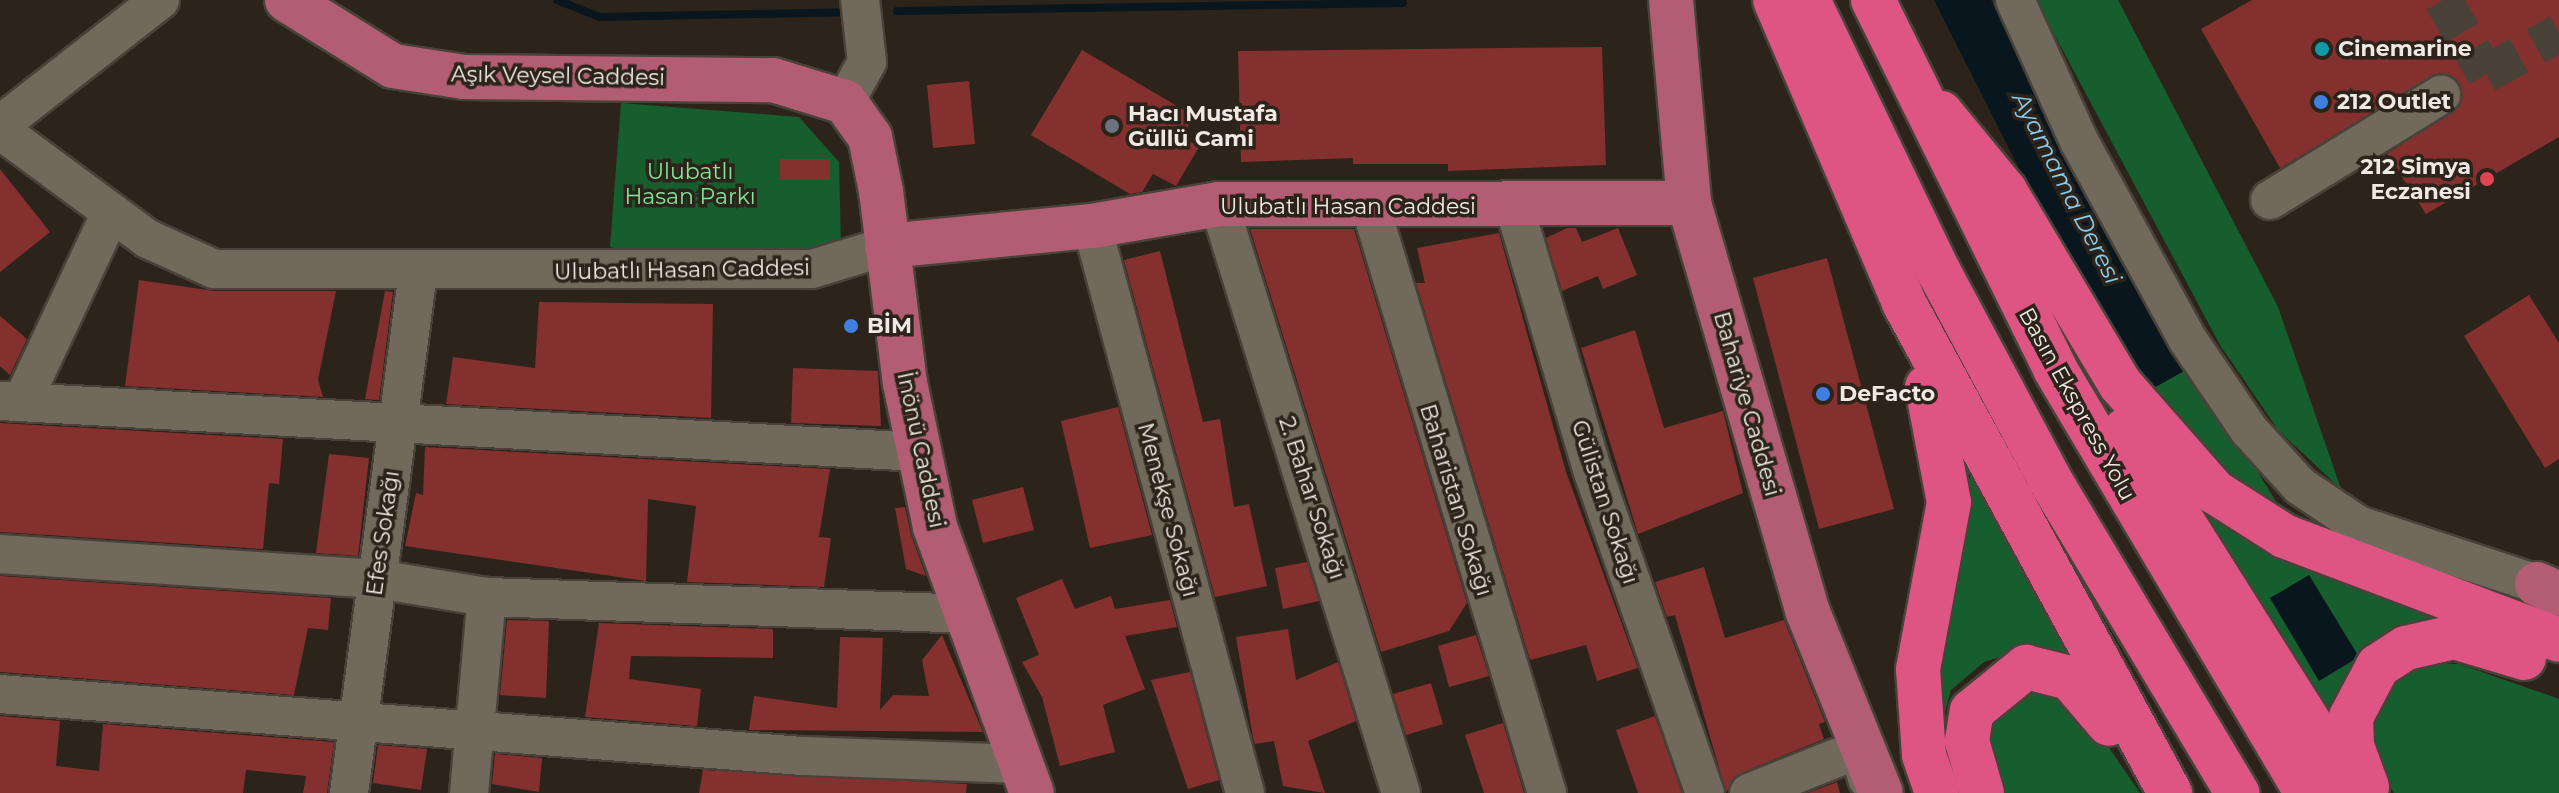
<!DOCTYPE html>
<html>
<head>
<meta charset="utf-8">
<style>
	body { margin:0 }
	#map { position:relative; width:2559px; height:793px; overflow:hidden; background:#2c241a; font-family:Montserrat,sans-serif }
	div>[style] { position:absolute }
	.green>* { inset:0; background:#175e2e }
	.water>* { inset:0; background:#09161d }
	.stream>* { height:8px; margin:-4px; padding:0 4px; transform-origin:4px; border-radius:4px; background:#09161d }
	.building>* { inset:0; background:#84302e }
	.minor-tunnel>* { height:38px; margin-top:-19px; transform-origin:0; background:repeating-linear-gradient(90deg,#494238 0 38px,transparent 0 57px) }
	.roads { filter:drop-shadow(2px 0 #48423a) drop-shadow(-2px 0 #48423a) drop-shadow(0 2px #48423a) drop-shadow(0 -2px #48423a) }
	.minor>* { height:38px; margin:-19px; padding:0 19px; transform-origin:19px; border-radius:19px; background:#72695d }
	.major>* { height:44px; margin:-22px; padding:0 22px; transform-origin:22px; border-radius:22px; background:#b35d74 }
	.highway>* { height:44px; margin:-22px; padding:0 22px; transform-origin:22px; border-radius:22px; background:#de5584 }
	.dots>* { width:22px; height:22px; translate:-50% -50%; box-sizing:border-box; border:4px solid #2c241a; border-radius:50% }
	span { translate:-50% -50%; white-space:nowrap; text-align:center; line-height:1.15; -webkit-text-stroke:7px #2c241a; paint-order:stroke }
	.poi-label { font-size:22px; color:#eee9e2; font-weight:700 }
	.left { translate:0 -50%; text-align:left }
	.right { translate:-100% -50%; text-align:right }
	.street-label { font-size:22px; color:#eee9e2 }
	.park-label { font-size:22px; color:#7fe597 }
	.water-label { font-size:24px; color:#87cdf2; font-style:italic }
</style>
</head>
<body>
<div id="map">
	<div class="green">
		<i style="clip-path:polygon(2036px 0,2118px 0,2278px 307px,2341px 489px,2279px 431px,2220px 345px)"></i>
		<i style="clip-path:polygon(621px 103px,799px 117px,839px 162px,841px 247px,820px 258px,652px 259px,610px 247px)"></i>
		<i style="clip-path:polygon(2186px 370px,2242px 446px,2283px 513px,2209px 464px,2148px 391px)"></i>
		<i style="clip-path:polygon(1971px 470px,2080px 660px,2053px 649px,2021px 650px,1984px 662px,1951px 690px,1943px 720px,1932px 695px)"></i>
		<i style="clip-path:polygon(2193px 497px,2295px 564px,2466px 628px,2424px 626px,2339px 754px)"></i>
		<i style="clip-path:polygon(2425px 663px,2459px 664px,2559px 699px,2559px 793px,2394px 793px,2376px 767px,2369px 719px,2395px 680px)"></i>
		<i style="clip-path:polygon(2049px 690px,2081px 707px,2140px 793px,1996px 793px,1984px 737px,1995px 713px,2020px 693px)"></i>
	</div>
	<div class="water">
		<i style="clip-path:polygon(1934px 0,1991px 0,2186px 370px,2148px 391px,2039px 208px)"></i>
		<i style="clip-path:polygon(2309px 575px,2359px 657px,2319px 681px,2270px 598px)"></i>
	</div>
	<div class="stream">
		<i style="left:557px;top:0;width:46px;rotate:21.6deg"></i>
		<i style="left:600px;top:17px;width:251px;rotate:-1.1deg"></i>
		<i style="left:897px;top:11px;width:506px;rotate:-0.91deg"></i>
	</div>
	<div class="building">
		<i style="clip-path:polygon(2252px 0,2559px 0,2559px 137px,2426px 214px,2387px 154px,2460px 106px,2459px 83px,2440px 73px,2280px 168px,2201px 29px)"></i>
		<i style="clip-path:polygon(1602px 47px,1606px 165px,1448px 171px,1448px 164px,1353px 164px,1353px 158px,1241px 162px,1238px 51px)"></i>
		<i style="clip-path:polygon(1082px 50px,1194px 116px,1182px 137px,1199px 147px,1176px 186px,1153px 174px,1142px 192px,1130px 194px,1031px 135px)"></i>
		<i style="clip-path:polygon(969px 81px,975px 144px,933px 148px,927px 85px)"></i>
		<i style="clip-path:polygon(780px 159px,830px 159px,830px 180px,780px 180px)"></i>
		<i style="clip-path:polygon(0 169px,50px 232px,0 272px)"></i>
		<i style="clip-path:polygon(1567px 228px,1576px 228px,1582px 242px,1618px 228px,1637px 275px,1603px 289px,1598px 276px,1562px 291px,1546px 238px)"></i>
		<i style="clip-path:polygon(1250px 229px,1354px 229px,1467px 603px,1449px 631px,1381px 652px)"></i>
		<i style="clip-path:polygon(1499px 233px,1566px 472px,1638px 668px,1597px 681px,1586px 645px,1530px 660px,1416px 283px,1425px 283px,1417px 248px)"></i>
		<i style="clip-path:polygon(1160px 251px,1203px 422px,1220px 419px,1234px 507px,1249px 504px,1267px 586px,1215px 597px,1124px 260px)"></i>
		<i style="clip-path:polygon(1827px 258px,1894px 509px,1819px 529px,1753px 278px)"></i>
		<i style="clip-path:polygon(139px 280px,214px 291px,336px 291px,318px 380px,323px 397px,125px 386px)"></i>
		<i style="clip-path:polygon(385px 291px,393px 292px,379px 400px,365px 399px)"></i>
		<i style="clip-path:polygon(2529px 295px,2559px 343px,2559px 459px,2545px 468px,2464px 336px)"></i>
		<i style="clip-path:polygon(539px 302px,713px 304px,711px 418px,446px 404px,453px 357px,535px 368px)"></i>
		<i style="clip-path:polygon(0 316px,27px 339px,10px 375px,0 366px)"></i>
		<i style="clip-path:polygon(1635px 330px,1664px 428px,1723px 411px,1743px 493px,1638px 534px,1581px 348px)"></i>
		<i style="clip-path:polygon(793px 368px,878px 371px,881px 426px,791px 423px)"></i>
		<i style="clip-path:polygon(1118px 407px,1152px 535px,1090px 548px,1061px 421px)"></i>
		<i style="clip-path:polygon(0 423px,283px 439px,279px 484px,269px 483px,263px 549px,0 532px)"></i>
		<i style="clip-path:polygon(425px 447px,830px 469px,819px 537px,831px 538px,824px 587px,687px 582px,696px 506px,648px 499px,646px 581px,405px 546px,416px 493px,423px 495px)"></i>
		<i style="clip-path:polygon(329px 454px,369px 458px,358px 556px,316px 553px)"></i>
		<i style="clip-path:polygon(1023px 487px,1034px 530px,983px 543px,972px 500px)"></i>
		<i style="clip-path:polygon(905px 507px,911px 535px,926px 576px,906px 569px,895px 508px)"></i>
		<i style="clip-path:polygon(1307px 562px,1319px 601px,1283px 609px,1275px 568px)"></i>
		<i style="clip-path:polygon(1704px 567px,1725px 638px,1784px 620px,1825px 722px,1819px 724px,1824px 739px,1741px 773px,1726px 792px,1675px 615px,1667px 617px,1655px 582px)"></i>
		<i style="clip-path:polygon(0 576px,331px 598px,328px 630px,308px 628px,294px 695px,0 672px)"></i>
		<i style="clip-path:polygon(1062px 579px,1075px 609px,1111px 596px,1115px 609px,1170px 600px,1177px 627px,1125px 636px,1145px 689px,1103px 705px,1115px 752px,1060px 766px,1042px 697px,1022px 662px,1039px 655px,1016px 598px)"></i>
		<i style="clip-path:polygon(507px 620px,549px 621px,546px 698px,500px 695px)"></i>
		<i style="clip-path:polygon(599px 623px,773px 629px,773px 658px,631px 656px,629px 679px,701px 689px,697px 726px,585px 717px)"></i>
		<i style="clip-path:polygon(1288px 629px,1296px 680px,1338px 662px,1356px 721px,1308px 741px,1325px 793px,1283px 786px,1274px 741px,1255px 744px,1253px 738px,1236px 637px)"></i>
		<i style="clip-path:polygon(942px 635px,983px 732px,749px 730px,754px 696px,837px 708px,840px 637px,883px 638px,880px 710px,893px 695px,929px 696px,922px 660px)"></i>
		<i style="clip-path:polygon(1476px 635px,1489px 676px,1449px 687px,1438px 646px)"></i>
		<i style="clip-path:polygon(1190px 672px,1219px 780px,1188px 789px,1151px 680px)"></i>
		<i style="clip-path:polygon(1431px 683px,1443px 724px,1406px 735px,1393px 694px)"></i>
		<i style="clip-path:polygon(0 716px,60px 721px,56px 766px,99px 771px,103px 724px,334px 742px,327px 793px,303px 793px,306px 776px,246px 770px,243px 793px,0 793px)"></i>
		<i style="clip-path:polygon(1655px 716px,1682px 793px,1638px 793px,1616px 730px)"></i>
		<i style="clip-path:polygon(1503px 723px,1524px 793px,1484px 793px,1465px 735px)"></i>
		<i style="clip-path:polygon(378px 745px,427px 749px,421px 790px,373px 783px)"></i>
		<i style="clip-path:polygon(495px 754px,542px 758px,539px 792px,492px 784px)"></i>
		<i style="clip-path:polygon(703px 770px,967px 784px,966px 793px,699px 793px)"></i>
		<i style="clip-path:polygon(1837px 782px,1840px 793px,1808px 793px)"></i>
	</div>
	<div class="minor-tunnel">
		<i style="left:2443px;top:0;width:86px;rotate:59.8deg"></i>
		<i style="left:2486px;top:74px;width:84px;rotate:-29.3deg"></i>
	</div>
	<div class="roads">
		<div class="minor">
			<i style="left:2015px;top:0;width:155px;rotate:65.6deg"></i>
			<i style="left:2079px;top:141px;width:227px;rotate:61.3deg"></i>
			<i style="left:2188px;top:340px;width:109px;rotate:55.9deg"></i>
			<i style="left:2249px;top:430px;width:76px;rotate:47.7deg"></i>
			<i style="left:2300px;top:486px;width:70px;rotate:33.9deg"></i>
			<i style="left:2358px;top:525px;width:188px;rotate:18.2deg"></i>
			<i style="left:845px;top:102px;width:46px;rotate:-61.2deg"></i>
			<i style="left:867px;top:62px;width:62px;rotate:-96.4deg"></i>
			<i style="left:0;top:125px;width:203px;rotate:-38deg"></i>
			<i style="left:0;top:130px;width:184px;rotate:36.4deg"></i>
			<i style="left:148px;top:239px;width:72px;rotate:24.4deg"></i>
			<i style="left:214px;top:269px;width:598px"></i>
			<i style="left:812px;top:269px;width:78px;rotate:-17deg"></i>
			<i style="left:2270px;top:200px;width:201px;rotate:-31.6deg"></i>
			<i style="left:1219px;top:204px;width:616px;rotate:72.83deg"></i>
			<i style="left:1370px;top:205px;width:614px;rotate:73.25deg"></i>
			<i style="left:1515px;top:209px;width:274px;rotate:73.5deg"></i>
			<i style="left:1593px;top:472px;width:340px;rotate:70.8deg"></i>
			<i style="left:1092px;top:226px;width:587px;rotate:74.9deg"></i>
			<i style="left:0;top:401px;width:920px;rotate:3.18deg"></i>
			<i style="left:22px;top:402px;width:209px;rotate:-64.8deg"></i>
			<i style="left:0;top:554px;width:378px;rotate:3.8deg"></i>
			<i style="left:377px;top:579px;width:111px;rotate:9.3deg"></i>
			<i style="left:487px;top:597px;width:480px;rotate:2deg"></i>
			<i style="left:0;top:694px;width:805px;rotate:4.42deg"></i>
			<i style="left:803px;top:756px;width:218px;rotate:2.1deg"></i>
			<i style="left:349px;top:793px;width:526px;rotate:-82.46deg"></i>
			<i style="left:469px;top:793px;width:197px;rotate:-84.8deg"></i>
			<i style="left:1749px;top:793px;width:118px;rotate:-21.8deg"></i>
			<i style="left:1859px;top:749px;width:31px;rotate:75deg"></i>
		</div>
		<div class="major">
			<i style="left:287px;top:0;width:125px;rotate:31.9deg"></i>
			<i style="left:393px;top:66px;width:72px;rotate:8.8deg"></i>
			<i style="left:464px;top:77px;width:309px;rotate:0.6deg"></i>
			<i style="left:773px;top:80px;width:75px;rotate:17deg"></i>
			<i style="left:845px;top:102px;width:43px;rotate:54.5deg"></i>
			<i style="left:870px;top:137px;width:55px;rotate:78.5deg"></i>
			<i style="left:881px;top:191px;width:193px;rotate:82.9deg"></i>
			<i style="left:905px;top:383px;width:147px;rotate:78.2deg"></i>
			<i style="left:935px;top:527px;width:283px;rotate:70deg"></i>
			<i style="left:1671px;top:0;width:204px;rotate:84.9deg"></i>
			<i style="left:1689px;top:203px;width:424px;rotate:73.8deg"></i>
			<i style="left:1807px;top:610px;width:197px;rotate:68deg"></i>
			<i style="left:887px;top:246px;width:206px;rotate:-5.6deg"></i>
			<i style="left:1092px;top:226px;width:129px;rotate:-9.8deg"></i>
			<i style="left:1219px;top:204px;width:470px;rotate:-0.1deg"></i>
			<i style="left:2537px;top:584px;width:24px;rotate:24deg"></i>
		</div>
		<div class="highway">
			<i style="left:1775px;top:0;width:329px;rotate:66.9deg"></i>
			<i style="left:1904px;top:303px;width:558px;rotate:61.5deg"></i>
			<i style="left:1808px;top:0;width:302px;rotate:64.3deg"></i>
			<i style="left:1939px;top:272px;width:236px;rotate:61.9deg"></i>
			<i style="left:2050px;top:480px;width:365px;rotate:59.1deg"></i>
			<i style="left:1873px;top:0;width:411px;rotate:63.7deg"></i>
			<i style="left:2055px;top:369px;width:493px;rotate:59.3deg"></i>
			<i style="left:1941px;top:113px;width:101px;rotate:50.6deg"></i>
			<i style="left:2005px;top:191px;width:225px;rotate:59.2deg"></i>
			<i style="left:2120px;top:384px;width:144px;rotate:48.7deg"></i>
			<i style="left:2215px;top:492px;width:82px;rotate:32.5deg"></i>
			<i style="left:2284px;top:536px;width:294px;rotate:20.7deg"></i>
			<i style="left:1927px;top:387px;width:117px;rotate:79.2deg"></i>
			<i style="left:1949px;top:502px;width:170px;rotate:100.5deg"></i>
			<i style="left:1918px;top:669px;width:86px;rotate:86deg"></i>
			<i style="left:1924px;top:755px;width:40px;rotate:71.1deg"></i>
			<i style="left:2125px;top:430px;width:429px;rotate:57.8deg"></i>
			<i style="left:2367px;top:787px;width:44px;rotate:-110.1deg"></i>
			<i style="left:2352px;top:746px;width:29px;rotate:-92deg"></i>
			<i style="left:2351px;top:717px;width:58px;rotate:-62.1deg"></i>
			<i style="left:2378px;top:666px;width:33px;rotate:-33deg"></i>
			<i style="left:2406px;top:648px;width:49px;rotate:-12.9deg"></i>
			<i style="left:2454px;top:637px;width:73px;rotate:16.7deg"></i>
			<i style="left:1982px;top:793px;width:54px;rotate:-106.1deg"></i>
			<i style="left:1967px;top:741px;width:30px;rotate:-81deg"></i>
			<i style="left:1972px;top:711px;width:70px;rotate:-39.2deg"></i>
			<i style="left:2026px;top:667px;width:45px;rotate:14deg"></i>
			<i style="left:2070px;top:678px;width:60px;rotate:49.7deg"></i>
		</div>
	</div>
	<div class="dots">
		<i style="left:2322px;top:49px;background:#0f9aa8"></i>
		<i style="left:2321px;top:102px;background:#3f7fe0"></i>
		<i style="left:1112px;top:126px;background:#6b7280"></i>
		<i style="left:2487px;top:179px;background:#e0444e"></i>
		<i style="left:851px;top:326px;background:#3f7fe0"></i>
		<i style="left:1823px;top:394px;background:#3f7fe0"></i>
	</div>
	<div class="poi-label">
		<span class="left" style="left:2338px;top:49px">Cinemarine</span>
		<span class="left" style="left:2337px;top:102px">212 Outlet</span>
		<span class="left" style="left:1128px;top:126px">Hacı Mustafa<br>Güllü Cami</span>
		<span class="right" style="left:2471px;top:179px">212 Simya<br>Eczanesi</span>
		<span class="left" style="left:867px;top:326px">BİM</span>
		<span class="left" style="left:1839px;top:394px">DeFacto</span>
	</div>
	<div class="street-label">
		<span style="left:558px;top:76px;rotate:1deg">Aşık Veysel Caddesi</span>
		<span style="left:1348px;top:207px">Ulubatlı Hasan Caddesi</span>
		<span style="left:682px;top:270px;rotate:-1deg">Ulubatlı Hasan Caddesi</span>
		<span style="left:1747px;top:404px;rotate:74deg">Bahariye Caddesi</span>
		<span style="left:2077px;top:404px;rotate:61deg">Basın Ekspress Yolu</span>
		<span style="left:921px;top:450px;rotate:78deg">İnönü Caddesi</span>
		<span style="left:1312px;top:498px;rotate:72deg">2. Bahar Sokağı</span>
		<span style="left:1456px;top:500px;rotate:73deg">Baharistan Sokağı</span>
		<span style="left:1605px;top:502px;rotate:72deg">Gülistan Sokağı</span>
		<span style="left:1168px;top:510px;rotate:75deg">Menekşe Sokağı</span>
		<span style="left:383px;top:533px;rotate:-82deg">Efes Sokağı</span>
	</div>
	<div class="park-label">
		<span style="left:690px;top:184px">Ulubatlı<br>Hasan Parkı</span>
	</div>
	<div class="water-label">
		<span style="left:2067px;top:188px;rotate:63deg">Ayamama Deresi</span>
	</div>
</div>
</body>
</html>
